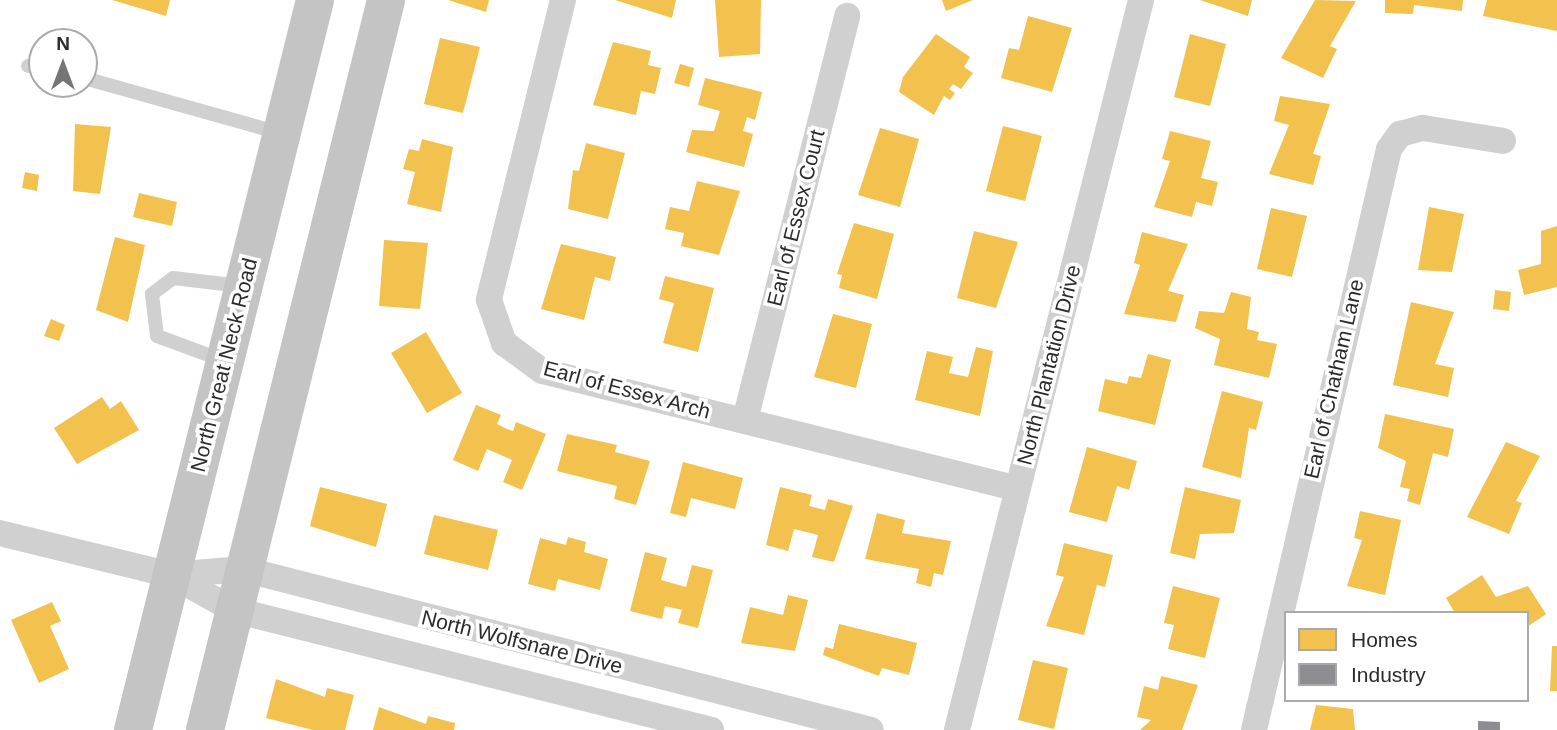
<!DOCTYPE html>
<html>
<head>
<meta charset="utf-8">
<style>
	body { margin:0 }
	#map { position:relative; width:1557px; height:730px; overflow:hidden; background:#fff; font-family:Helvetica,sans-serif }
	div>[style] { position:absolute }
	.homes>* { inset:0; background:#f2c14e }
	.industry>* { inset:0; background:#8d8d92 }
	.lane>* { height:14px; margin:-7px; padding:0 7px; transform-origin:7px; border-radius:7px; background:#d0d0d0 }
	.street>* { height:26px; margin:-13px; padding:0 13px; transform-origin:13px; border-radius:13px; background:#d0d0d0 }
	.primary>* { height:38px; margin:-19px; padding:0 19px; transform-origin:19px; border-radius:19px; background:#c4c4c4 }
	span { translate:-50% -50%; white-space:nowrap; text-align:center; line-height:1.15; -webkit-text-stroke:7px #fff; paint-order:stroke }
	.street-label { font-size:21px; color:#2b2b2b }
	.legend { position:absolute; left:1284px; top:611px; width:245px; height:91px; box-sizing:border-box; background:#fff; border:2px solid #aaa; margin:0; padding:9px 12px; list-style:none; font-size:21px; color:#2b2b2b }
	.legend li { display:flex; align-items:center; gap:14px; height:35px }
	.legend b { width:35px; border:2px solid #aaa }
	.north { position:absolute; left:28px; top:28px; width:70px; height:70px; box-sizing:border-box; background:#fff; border:2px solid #aaa; border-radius:50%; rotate:0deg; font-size:19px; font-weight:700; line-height:28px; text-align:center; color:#2b2b2b }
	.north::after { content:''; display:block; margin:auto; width:24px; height:32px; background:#757575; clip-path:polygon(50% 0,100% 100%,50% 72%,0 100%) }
</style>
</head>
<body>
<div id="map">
	<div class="homes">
		<i style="clip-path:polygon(112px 0,170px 0,166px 16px)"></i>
		<i style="clip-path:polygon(448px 0,489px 0,486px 12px)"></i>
		<i style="clip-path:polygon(615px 0,676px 0,672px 18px)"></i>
		<i style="clip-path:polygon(715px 0,761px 0,760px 54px,719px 57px)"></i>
		<i style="clip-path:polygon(942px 0,973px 0,946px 11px)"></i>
		<i style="clip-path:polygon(1200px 0,1252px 0,1248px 16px)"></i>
		<i style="clip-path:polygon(1315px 0,1356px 1px,1330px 46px,1337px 49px,1323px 78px,1281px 58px)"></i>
		<i style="clip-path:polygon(1385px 0,1463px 0,1462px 11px,1414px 5px,1413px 14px,1385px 13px)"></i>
		<i style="clip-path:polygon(1487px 0,1557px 0,1557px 31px,1483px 16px)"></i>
		<i style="clip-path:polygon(1028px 16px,1072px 28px,1052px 92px,1001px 78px,1009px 48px,1019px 50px)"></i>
		<i style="clip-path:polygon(936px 34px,970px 57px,964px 67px,973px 73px,961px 89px,953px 84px,949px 89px,955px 93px,950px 100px,944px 96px,934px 115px,899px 92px,903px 77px)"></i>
		<i style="clip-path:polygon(1190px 34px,1226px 44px,1210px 106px,1174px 97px)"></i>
		<i style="clip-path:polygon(440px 38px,480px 47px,463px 113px,424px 104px)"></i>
		<i style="clip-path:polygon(613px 42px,651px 51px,648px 65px,661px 68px,655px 94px,641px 91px,636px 115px,593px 105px)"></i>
		<i style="clip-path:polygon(680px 64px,694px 68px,689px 87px,674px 83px)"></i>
		<i style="clip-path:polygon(705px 78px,762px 92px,755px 120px,747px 117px,743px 131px,753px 134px,744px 167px,686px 152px,692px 130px,714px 131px,720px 111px,698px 105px)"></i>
		<i style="clip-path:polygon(1280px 96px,1330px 104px,1313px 154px,1321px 156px,1313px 185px,1269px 174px,1289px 125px,1274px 121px)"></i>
		<i style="clip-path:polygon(75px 124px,111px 127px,100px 194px,73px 191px)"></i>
		<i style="clip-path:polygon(1003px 126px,1042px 136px,1025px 201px,986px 191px)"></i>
		<i style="clip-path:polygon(880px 128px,919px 139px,900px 207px,858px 195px)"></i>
		<i style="clip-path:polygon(1170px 131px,1211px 141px,1201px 178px,1218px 182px,1212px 206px,1196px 202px,1192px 217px,1154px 207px,1170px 161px,1162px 159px)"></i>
		<i style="clip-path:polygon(422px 139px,453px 147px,441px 212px,407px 204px,415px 172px,403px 169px,409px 149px,419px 151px)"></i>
		<i style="clip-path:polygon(586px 143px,625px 153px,608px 219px,568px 209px,573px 170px,579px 171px)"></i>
		<i style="clip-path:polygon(25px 172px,39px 175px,37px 191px,22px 188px)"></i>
		<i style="clip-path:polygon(697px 181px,740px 191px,719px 255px,681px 246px,684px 233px,665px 229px,670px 207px,689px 211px)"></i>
		<i style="clip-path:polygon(139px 193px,177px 202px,172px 226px,133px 217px)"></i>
		<i style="clip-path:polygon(1429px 207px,1464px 214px,1452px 272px,1418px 270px)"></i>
		<i style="clip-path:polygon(1271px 208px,1307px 216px,1292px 277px,1257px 269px)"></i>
		<i style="clip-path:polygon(854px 223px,894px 234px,877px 299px,839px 288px,842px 275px,837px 274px)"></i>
		<i style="clip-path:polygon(1557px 226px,1557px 287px,1524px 295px,1518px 270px,1541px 264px,1541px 231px)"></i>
		<i style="clip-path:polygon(974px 231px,1018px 242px,996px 308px,957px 298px)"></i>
		<i style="clip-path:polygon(1142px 232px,1188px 244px,1168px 291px,1184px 295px,1176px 322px,1124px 314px,1140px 265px,1134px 263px)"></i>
		<i style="clip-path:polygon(115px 237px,145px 245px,128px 322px,96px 310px)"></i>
		<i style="clip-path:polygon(384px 240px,428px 243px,420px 309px,379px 306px)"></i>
		<i style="clip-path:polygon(561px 244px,616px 257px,610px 281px,595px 277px,584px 320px,541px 309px)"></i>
		<i style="clip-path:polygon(665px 276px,714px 288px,698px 352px,663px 343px,674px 303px,659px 299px)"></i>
		<i style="clip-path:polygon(1495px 290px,1511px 292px,1509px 311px,1493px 309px)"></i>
		<i style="clip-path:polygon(1231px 292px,1251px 297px,1247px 329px,1259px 332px,1257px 340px,1277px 344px,1269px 378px,1214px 365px,1220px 339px,1195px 328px,1199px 311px,1224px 313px)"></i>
		<i style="clip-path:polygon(1411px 302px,1454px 312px,1435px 364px,1454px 368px,1448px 397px,1393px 385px)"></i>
		<i style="clip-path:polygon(833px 314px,872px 324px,856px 388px,814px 377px)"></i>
		<i style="clip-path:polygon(51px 319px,65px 325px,59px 341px,44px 336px)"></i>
		<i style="clip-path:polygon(426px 332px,462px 393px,427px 413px,391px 353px)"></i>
		<i style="clip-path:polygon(976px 347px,993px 351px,980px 416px,915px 400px,927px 351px,953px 357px,949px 373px,968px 377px)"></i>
		<i style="clip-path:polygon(1148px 354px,1171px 360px,1155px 425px,1098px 411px,1105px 379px,1127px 384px,1129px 376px,1141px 378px)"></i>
		<i style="clip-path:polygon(1222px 391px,1263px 402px,1256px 430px,1249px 428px,1241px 478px,1202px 467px)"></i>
		<i style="clip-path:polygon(102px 397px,110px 409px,121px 401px,139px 430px,77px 464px,54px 428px)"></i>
		<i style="clip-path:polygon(476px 405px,501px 415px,497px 424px,507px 429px,513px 431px,516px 422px,546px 434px,522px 490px,503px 482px,512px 460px,487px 449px,478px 471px,453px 460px)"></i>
		<i style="clip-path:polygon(1385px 414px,1454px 429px,1448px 457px,1433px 453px,1420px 505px,1407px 501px,1410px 489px,1400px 487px,1406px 461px,1378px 448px)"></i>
		<i style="clip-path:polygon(567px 434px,617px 445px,615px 452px,650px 461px,636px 505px,614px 499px,617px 486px,557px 471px)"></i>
		<i style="clip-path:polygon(1506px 442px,1540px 456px,1516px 501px,1522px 503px,1509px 534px,1467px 517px)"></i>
		<i style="clip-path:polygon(1087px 447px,1137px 461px,1129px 490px,1117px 486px,1107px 522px,1069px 512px)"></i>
		<i style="clip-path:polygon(683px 462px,743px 478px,735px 509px,691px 498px,686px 517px,670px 513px)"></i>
		<i style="clip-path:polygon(320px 487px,387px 504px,376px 547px,310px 526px)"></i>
		<i style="clip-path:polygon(780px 487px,812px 495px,809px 506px,825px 510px,828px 499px,853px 506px,834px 562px,812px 557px,818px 535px,794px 529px,788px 551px,766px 545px)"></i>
		<i style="clip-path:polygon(1185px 487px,1241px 500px,1234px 533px,1200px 534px,1195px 559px,1170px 553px)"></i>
		<i style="clip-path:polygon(1360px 511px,1401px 520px,1385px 595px,1347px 586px,1362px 540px,1354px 538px)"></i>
		<i style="clip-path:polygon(877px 513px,905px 520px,902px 533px,951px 541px,943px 575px,934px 573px,931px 587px,916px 583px,919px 569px,865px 559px)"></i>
		<i style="clip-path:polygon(434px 515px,498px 530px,488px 570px,424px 554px)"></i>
		<i style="clip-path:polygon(568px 537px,586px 542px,584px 552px,608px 559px,600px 590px,558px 579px,555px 591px,528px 584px,540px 538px,566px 545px)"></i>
		<i style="clip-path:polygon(1064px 543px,1113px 555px,1105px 587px,1097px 585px,1084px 635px,1046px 626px,1064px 577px,1056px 575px)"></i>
		<i style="clip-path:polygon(645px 552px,667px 558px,661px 580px,686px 587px,692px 565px,713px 570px,698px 628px,678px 623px,682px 610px,665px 606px,662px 619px,630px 611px)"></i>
		<i style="clip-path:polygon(1482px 575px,1496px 597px,1528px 586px,1546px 614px,1527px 627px,1527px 613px,1455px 613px,1446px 598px)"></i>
		<i style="clip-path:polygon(1173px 586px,1220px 598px,1205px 658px,1168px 649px,1174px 625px,1164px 623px)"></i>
		<i style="clip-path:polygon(788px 595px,808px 600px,795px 651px,741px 643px,750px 607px,783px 615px)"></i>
		<i style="clip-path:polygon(52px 602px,61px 621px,50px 626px,69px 669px,39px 683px,11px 620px)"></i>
		<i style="clip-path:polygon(839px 624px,917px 643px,909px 675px,882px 668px,879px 676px,823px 655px,825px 647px,833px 649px)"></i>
		<i style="clip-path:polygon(1552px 646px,1557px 646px,1557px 691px,1550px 691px)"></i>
		<i style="clip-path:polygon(1033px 660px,1068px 668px,1054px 729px,1018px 720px)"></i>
		<i style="clip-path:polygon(1161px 676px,1198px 685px,1182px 730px,1140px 730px,1151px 720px,1137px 717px,1144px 686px,1158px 690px)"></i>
		<i style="clip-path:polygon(276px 679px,325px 697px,327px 688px,354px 695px,345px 730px,313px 730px,266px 718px)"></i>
		<i style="clip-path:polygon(1316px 705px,1353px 709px,1355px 730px,1310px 730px)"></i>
		<i style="clip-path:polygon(379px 707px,426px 724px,428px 716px,455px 723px,454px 730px,373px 730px)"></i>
	</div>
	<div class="industry">
		<i style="clip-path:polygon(1478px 721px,1500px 722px,1500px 730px,1478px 730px)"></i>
	</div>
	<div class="lane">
		<i style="left:28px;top:66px;width:14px;rotate:12deg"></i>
		<i style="left:84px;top:78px;width:204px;rotate:15.7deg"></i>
		<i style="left:222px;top:360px;width:69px;rotate:-159.7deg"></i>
		<i style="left:157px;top:336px;width:42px;rotate:-96.8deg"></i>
		<i style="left:152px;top:294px;width:26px;rotate:-37deg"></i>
		<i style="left:173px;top:278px;width:69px;rotate:6.6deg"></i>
	</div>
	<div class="street">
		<i style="left:563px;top:0;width:309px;rotate:103.9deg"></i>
		<i style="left:489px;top:300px;width:46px;rotate:70.8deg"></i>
		<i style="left:504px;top:343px;width:47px;rotate:36.4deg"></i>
		<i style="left:542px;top:371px;width:490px;rotate:13.9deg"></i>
		<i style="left:745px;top:420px;width:417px;rotate:-75.8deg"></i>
		<i style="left:0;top:533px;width:176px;rotate:13.8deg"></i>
		<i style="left:171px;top:575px;width:72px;rotate:29.1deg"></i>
		<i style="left:234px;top:610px;width:492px;rotate:14.1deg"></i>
		<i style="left:171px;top:575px;width:72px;rotate:-4.8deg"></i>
		<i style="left:243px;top:569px;width:648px;rotate:14.38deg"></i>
		<i style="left:957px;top:730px;width:753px;rotate:-75.85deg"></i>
		<i style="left:1254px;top:730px;width:596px;rotate:-76.92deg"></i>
		<i style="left:1389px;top:149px;width:19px;rotate:-54deg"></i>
		<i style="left:1400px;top:134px;width:24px;rotate:-15deg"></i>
		<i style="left:1423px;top:128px;width:81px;rotate:9.2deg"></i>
	</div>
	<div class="primary">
		<i style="left:133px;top:730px;width:752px;rotate:-76deg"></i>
		<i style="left:205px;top:730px;width:752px;rotate:-76.07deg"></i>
	</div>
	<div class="street-label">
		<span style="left:796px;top:218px;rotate:-76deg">Earl of Essex Court</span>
		<span style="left:224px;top:365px;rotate:-76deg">North Great Neck Road</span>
		<span style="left:1049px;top:365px;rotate:-76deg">North Plantation Drive</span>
		<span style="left:1334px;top:379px;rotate:-77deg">Earl of Chatham Lane</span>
		<span style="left:627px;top:390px;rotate:15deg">Earl of Essex Arch</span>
		<span style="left:522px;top:642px;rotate:14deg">North Wolfsnare Drive</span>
	</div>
	<ul class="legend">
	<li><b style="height:19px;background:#f2c14e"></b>Homes</li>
	<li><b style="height:19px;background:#8d8d92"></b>Industry</li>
	</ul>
	<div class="north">N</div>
</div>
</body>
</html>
